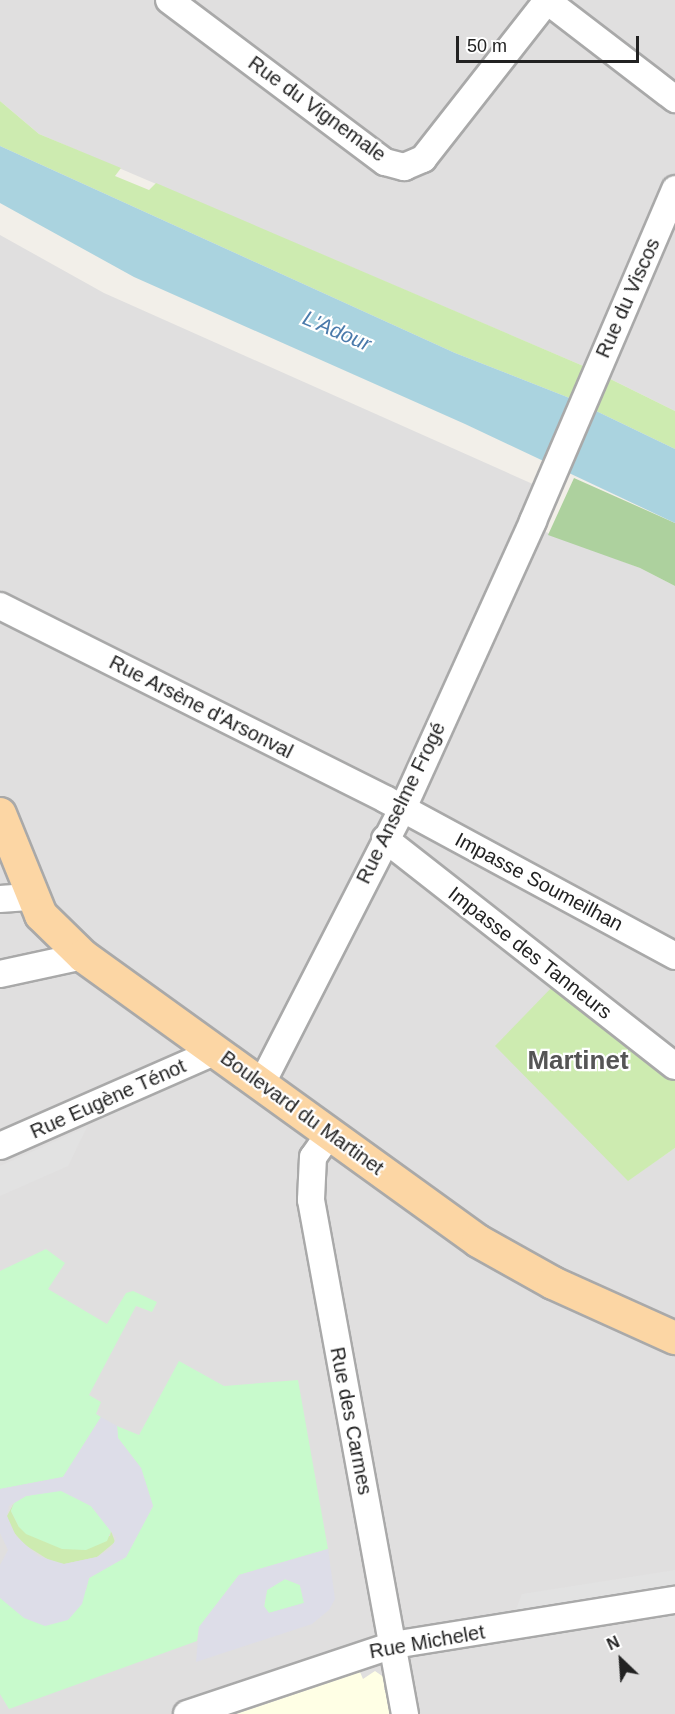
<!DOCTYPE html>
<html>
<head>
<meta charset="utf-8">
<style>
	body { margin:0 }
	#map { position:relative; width:675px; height:1714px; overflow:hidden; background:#f2efe9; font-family:Arial,sans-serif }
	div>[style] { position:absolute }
	.residential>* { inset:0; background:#e0dfdf }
	.education>* { inset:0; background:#ffffe5 }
	.grass>* { inset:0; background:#cdebb0 }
	.forest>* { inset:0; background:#add19e }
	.park>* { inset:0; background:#c8facc }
	.parking>* { inset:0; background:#e2e2e2 }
	.plaza>* { inset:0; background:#dddde8 }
	.water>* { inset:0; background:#aad3df }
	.roads { filter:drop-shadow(2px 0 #a9a9a9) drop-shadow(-2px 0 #a9a9a9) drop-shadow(0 2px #a9a9a9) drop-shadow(0 -2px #a9a9a9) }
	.minor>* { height:26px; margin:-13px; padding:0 13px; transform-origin:13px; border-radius:13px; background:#fff }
	.major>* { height:32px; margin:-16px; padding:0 16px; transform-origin:16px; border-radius:16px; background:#fcd6a4 }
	span { translate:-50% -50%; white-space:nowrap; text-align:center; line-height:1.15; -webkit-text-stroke:4.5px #fff; paint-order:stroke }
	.street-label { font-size:20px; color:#222 }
	.water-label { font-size:21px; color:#4a7aab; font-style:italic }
	.district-label { font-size:26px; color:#555; font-weight:700 }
	.north { position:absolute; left:591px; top:1630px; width:60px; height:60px; -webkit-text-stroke:4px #fff; paint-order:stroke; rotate:335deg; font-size:16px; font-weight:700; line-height:24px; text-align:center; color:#222 }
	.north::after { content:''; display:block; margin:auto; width:21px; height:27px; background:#222; clip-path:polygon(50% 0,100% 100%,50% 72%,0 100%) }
	.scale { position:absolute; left:456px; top:36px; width:183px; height:27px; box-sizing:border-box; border:3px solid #222; border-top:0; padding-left:8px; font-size:18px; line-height:21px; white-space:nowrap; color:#222; -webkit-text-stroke:4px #fff; paint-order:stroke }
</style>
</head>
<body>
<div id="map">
	<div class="residential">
		<i style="clip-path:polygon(0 0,675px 0,675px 411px,588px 368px,39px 134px,0 101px)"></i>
		<i style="clip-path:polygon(0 235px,104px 293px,535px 485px,517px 521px,640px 568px,675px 586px,675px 1077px,628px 1180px,675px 1148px,675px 1714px,0 1714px)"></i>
	</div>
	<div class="education">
		<i style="clip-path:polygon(375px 1671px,385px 1678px,384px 1690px,389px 1690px,393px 1714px,236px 1714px,360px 1672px,363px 1679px)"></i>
	</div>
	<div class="grass">
		<i style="clip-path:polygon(0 101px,39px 134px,121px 168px,115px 176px,149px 190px,156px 183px,588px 368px,675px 411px,675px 449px,567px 397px,455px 353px,0 146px)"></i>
		<i style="clip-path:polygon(555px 984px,675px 1077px,675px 1148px,628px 1181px,495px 1046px)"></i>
		<i style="clip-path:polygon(14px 1503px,11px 1511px,19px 1527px,110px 1536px,111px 1531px,115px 1542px,97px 1557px,64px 1564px,52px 1562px,25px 1545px,10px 1528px,7px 1516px)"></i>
	</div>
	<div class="forest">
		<i style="clip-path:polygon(574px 478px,675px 523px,675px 586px,640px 568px,548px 535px)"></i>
	</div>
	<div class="park">
		<i style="clip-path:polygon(46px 1249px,65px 1263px,48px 1289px,107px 1324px,126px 1293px,133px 1291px,157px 1302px,152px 1312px,136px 1306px,89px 1395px,101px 1402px,96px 1414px,101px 1417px,63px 1477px,0 1489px,0 1271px)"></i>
		<i style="clip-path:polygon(179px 1361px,224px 1386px,298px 1380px,328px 1549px,239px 1575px,199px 1627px,197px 1641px,9px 1709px,0 1694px,0 1598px,86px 1590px,89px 1578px,126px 1557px,153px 1506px,141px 1468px,118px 1438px,117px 1426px,139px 1435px)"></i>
		<i style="clip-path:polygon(61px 1490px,91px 1506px,111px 1531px,107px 1541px,86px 1550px,62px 1549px,26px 1534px,19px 1527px,11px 1511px,14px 1503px,26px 1496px)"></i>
		<i style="clip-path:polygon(285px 1579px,300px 1585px,304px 1603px,269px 1613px,264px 1607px,267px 1590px)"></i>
	</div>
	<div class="parking">
		<i style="clip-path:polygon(87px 1127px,68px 1166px,0 1196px,0 1166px)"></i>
		<i style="clip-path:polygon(675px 1570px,675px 1587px,515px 1612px,522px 1594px)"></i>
	</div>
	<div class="plaza">
		<i style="clip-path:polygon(evenodd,101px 1417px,117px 1426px,118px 1438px,141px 1468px,153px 1506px,126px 1557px,89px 1578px,82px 1604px,68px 1620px,45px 1626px,24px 1618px,0 1598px,0 1565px,8px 1550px,0 1533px,0 1489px,63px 1477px,101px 1417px,61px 1491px,91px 1506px,116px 1538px,111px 1549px,97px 1557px,64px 1564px,38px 1556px,16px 1536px,7px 1516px,9px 1506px,26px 1496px,61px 1491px)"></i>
		<i style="clip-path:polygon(evenodd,328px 1549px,335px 1599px,329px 1610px,312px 1624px,196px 1662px,199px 1627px,239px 1575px,328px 1549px,285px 1579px,300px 1585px,304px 1603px,269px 1613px,264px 1606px,267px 1590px,285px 1579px)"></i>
	</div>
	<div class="water">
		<i style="clip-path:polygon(0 146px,455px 353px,567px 397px,675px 449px,675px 523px,465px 424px,134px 277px,0 203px)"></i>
	</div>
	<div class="roads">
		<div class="minor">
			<i style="left:169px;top:0;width:270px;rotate:36.9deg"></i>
			<i style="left:385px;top:162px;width:20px;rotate:15deg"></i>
			<i style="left:404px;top:167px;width:21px;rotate:-23deg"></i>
			<i style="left:423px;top:159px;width:201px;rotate:-51.9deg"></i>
			<i style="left:546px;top:0;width:163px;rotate:37.5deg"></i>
			<i style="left:0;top:606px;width:431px;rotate:26.6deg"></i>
			<i style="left:385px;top:799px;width:330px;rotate:28.4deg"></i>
			<i style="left:385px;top:839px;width:368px;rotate:38.1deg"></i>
			<i style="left:0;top:899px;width:32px;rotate:-4deg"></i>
			<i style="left:0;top:974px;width:85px;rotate:-12.2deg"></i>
			<i style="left:262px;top:1083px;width:309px;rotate:-62.9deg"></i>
			<i style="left:403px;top:808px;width:315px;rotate:-65.6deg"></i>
			<i style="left:533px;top:521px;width:361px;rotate:-66.8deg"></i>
			<i style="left:330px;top:1133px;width:29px;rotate:125deg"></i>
			<i style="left:313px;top:1157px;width:43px;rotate:92.7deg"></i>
			<i style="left:311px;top:1200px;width:523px;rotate:79.64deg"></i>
			<i style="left:0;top:1146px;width:236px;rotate:-23.7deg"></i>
			<i style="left:187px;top:1714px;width:217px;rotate:-18.5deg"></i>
			<i style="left:393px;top:1645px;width:286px;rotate:-9.1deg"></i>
		</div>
		<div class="major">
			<i style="left:0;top:814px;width:109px;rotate:67.9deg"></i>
			<i style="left:41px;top:915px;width:59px;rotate:44.3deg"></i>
			<i style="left:83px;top:956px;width:487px;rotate:35.8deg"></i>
			<i style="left:478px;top:1241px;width:86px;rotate:29.2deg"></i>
			<i style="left:553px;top:1283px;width:134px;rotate:24.3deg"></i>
		</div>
	</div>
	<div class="street-label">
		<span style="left:317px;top:109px;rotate:36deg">Rue du Vignemale</span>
		<span style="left:628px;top:298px;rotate:-66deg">Rue du Viscos</span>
		<span style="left:201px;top:707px;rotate:27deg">Rue Arsène d'Arsonval</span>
		<span style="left:401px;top:803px;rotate:-64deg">Rue Anselme Frogé</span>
		<span style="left:539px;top:882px;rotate:28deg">Impasse Soumeilhan</span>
		<span style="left:530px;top:953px;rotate:38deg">Impasse des Tanneurs</span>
		<span style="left:108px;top:1099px;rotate:-24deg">Rue Eugène Ténot</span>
		<span style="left:302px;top:1113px;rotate:36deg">Boulevard du Martinet</span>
		<span style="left:351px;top:1421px;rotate:79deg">Rue des Carmes</span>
		<span style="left:427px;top:1642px;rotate:-10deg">Rue Michelet</span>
	</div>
	<div class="water-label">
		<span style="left:337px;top:331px;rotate:23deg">L'Adour</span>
	</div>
	<div class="district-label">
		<span style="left:578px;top:1061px">Martinet</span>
	</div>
	<div class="north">N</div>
	<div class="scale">50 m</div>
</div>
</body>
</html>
